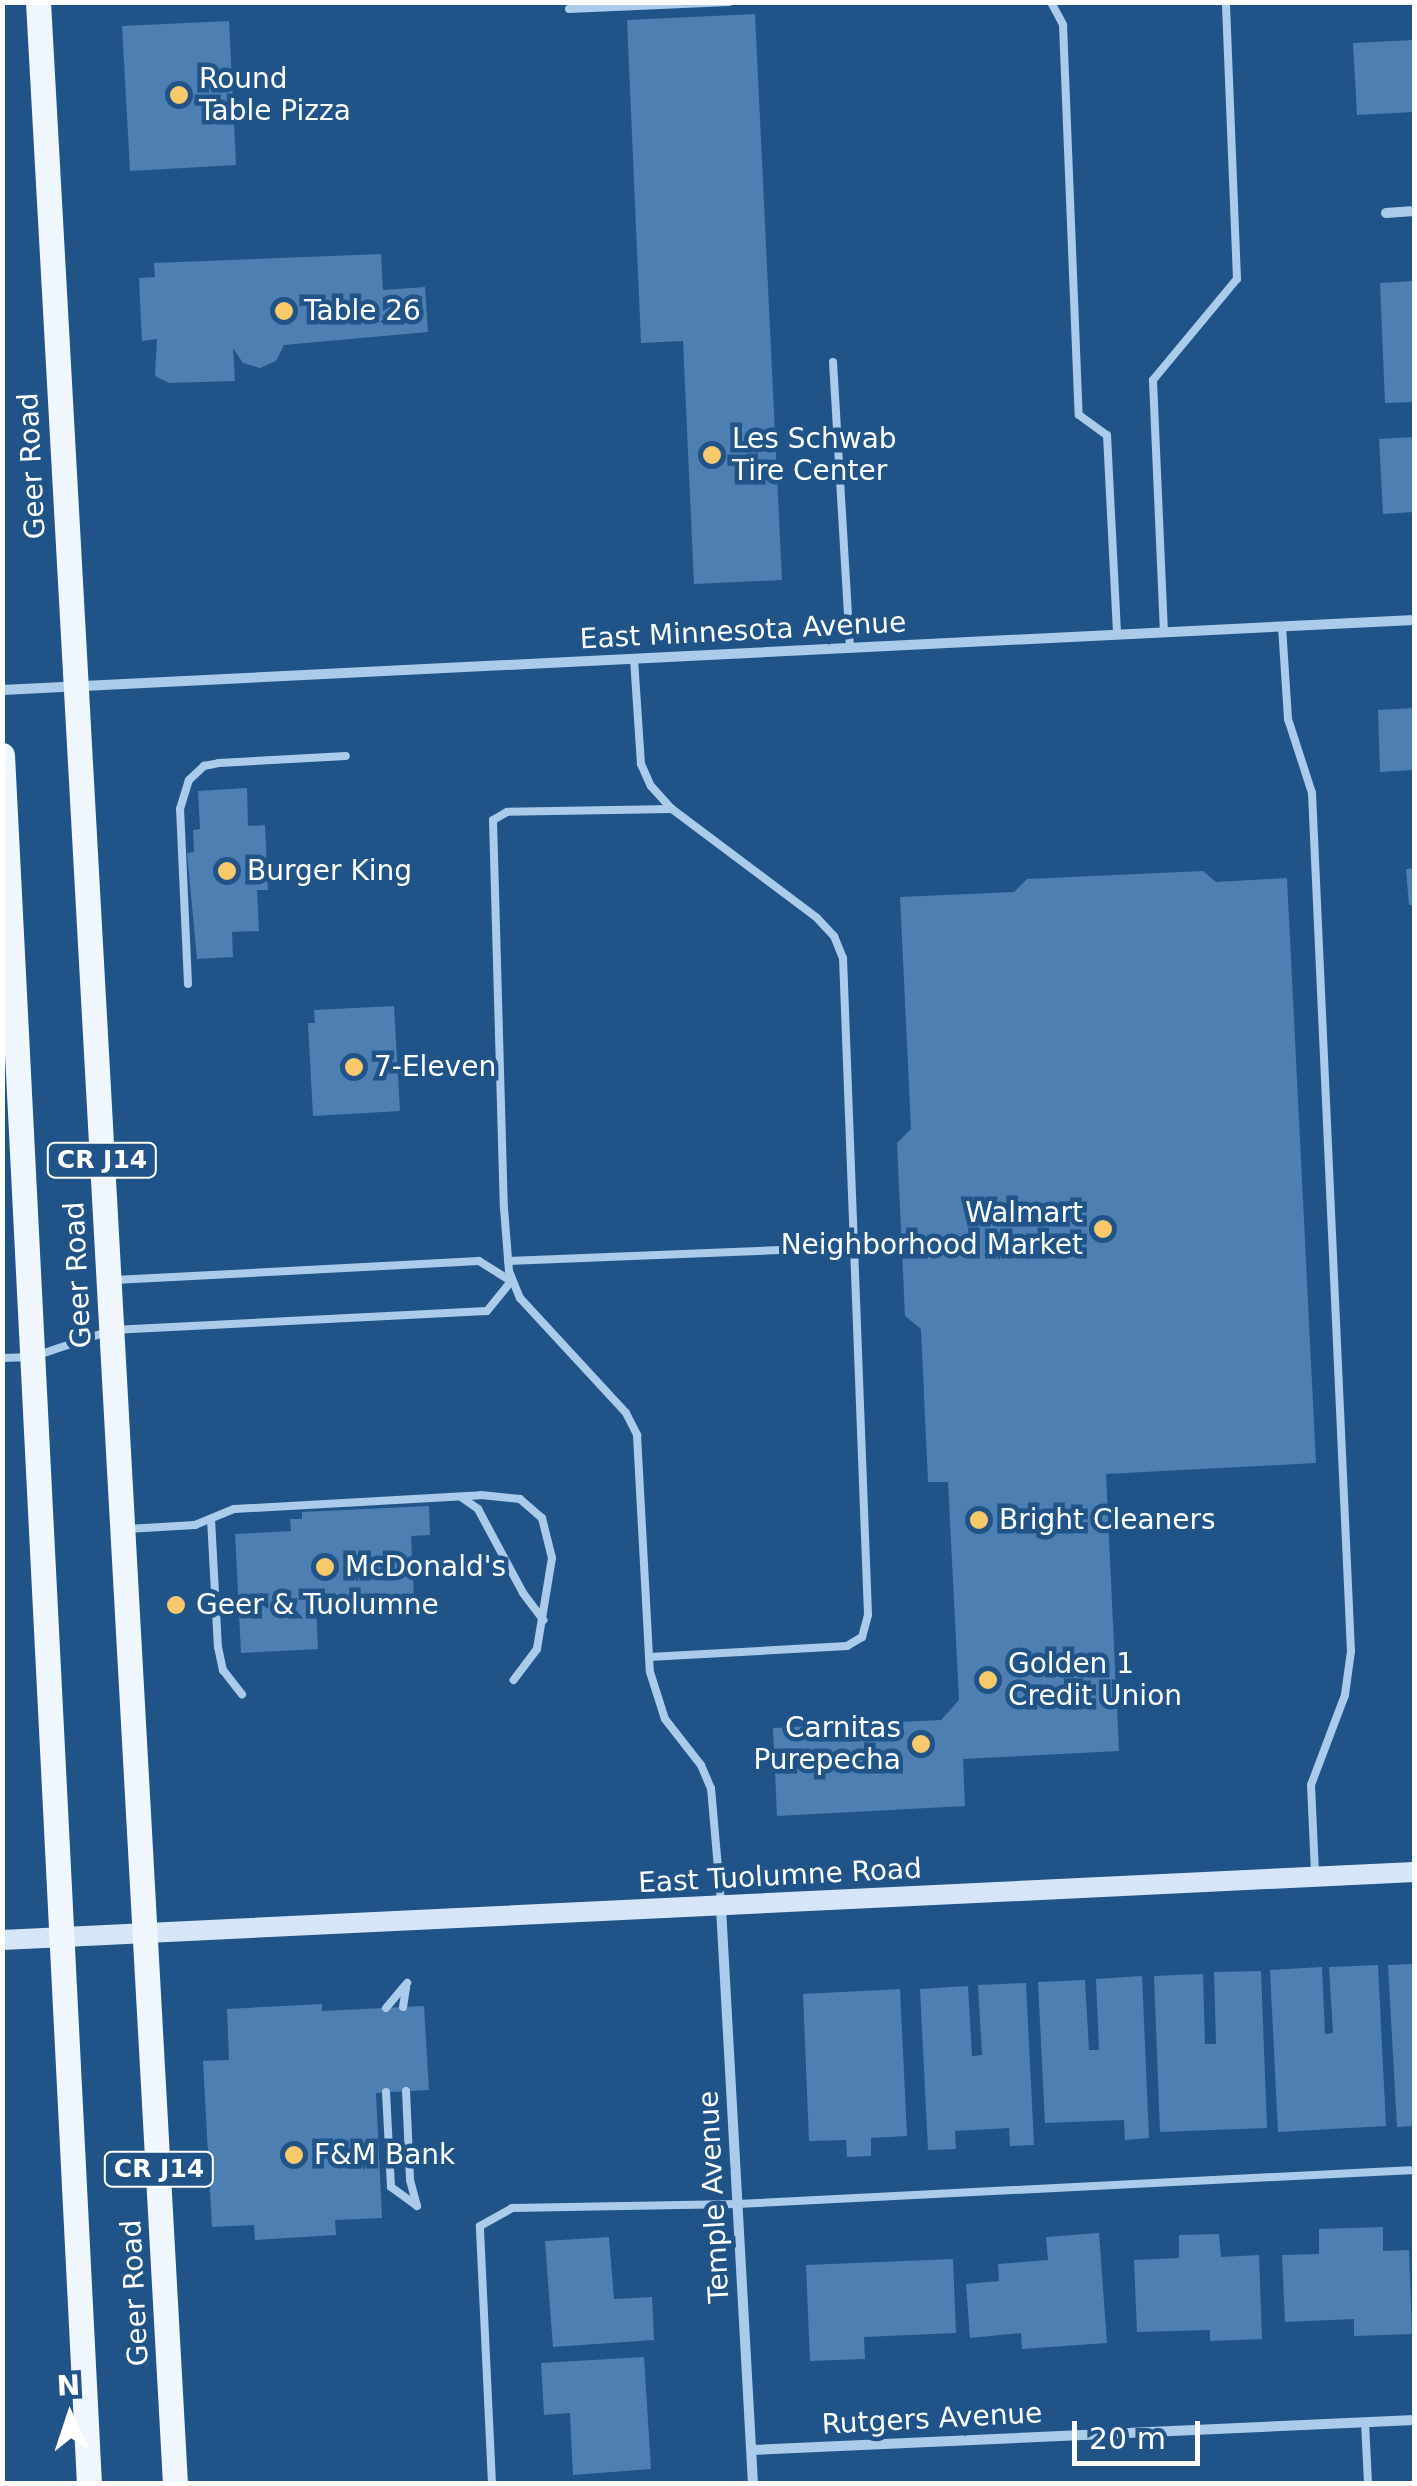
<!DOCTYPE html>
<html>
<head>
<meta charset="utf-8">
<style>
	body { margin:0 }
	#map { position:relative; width:1417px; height:2486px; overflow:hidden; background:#205388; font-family:"DejaVu Sans",sans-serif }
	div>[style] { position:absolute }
	.building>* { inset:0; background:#4d7fb2 }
	.lane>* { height:8px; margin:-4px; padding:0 4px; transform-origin:4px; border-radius:4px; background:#abcbea }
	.street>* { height:10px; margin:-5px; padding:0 5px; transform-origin:5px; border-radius:5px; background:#abcbea }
	.secondary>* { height:20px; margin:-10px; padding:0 10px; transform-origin:10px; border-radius:10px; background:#d6e6f8 }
	.primary>* { height:25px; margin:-12.5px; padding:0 12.5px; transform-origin:12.5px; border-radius:12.5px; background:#eff6fe }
	.dots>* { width:28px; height:28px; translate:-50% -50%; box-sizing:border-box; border:5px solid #205388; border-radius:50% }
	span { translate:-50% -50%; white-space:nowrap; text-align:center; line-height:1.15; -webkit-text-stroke:9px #205388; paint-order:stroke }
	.shield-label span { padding:2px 8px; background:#205388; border:2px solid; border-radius:8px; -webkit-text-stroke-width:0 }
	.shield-label { font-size:25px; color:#fff; font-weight:700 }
	.poi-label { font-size:28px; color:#fff }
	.left { translate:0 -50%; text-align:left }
	.right { translate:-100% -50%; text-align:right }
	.street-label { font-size:28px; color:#fff }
	.frame { position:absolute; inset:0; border:5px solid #fff; pointer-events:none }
	.north { position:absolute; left:20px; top:2366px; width:100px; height:100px; -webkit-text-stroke:8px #205388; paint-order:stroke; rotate:357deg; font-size:28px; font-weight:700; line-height:40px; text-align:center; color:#fff }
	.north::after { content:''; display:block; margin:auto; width:35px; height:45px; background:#fff; clip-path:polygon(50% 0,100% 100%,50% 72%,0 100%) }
	.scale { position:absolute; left:1072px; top:2421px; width:128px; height:45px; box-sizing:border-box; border:5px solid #fff; border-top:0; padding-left:12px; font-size:30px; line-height:35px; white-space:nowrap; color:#fff; -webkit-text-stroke:8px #205388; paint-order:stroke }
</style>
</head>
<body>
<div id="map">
	<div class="building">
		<i style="clip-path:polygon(755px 14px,782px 580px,694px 584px,683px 341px,641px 343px,627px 20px)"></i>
		<i style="clip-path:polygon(229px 21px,236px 165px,130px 171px,122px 26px)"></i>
		<i style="clip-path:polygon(1414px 40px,1414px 112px,1357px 115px,1353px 43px)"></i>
		<i style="clip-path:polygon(381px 254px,383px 290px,425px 287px,428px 332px,284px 345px,276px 361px,260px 368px,243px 363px,233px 348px,235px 381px,169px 383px,155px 376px,157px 339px,142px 341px,139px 278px,155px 277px,154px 263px)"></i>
		<i style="clip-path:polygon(1414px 281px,1414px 402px,1385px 403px,1380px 283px)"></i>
		<i style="clip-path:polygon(1414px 437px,1414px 512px,1383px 514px,1379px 439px)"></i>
		<i style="clip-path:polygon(1414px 708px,1414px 770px,1380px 772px,1378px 710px)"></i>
		<i style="clip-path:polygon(247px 788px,248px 826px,265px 825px,268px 890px,257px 890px,259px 931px,232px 932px,233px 957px,197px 959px,187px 853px,194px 852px,193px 830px,200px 829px,198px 791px)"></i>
		<i style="clip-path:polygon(1414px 868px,1414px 905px,1409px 905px,1406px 869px)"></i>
		<i style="clip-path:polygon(1203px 871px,1216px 882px,1287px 878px,1316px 1463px,1106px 1474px,1119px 1751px,963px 1759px,965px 1806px,777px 1816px,773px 1728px,941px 1720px,959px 1700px,948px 1482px,928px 1482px,921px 1329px,905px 1316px,897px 1143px,911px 1129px,900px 897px,1014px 892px,1027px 879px)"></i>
		<i style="clip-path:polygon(394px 1006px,400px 1111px,313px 1116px,308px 1023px,315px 1023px,314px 1010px)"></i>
		<i style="clip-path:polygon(429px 1506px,430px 1535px,411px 1536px,414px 1598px,316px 1603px,318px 1649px,241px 1653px,235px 1534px,291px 1531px,290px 1519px,302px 1519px,302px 1512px)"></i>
		<i style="clip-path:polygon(1414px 1964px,1414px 2126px,1397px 2127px,1388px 1965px)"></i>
		<i style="clip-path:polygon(1378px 1965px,1386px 2126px,1278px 2132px,1270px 1970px,1322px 1967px,1325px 2034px,1333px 2033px,1329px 1967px)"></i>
		<i style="clip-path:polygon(1261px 1971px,1267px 2128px,1160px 2132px,1154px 1976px,1203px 1974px,1205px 2044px,1216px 2044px,1214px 1972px)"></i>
		<i style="clip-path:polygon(1142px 1976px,1149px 2138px,1125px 2140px,1124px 2120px,1045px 2123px,1038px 1982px,1085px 1980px,1089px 2050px,1099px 2050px,1096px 1979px)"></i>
		<i style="clip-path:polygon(1026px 1983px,1034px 2145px,1010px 2146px,1009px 2128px,955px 2131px,956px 2149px,928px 2150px,920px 1989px,968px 1986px,972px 2056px,982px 2055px,978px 1985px)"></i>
		<i style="clip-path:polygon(900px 1989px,907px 2136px,871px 2138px,871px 2156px,847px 2157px,846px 2140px,809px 2141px,803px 1994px)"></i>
		<i style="clip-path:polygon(322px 2004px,322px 2011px,424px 2006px,429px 2090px,376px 2093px,382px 2218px,335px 2220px,336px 2235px,255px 2240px,254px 2225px,212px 2227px,203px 2061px,229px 2060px,227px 2009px)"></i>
		<i style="clip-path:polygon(1383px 2227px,1383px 2251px,1409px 2250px,1412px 2334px,1354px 2336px,1354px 2319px,1285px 2322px,1282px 2255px,1319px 2254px,1319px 2229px)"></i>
		<i style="clip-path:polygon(1099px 2233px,1107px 2343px,1022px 2349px,1021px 2333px,970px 2338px,966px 2284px,999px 2281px,998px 2264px,1048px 2260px,1046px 2237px)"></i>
		<i style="clip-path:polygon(1219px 2234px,1221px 2257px,1259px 2255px,1262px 2339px,1210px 2341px,1210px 2330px,1137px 2332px,1134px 2260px,1179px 2258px,1179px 2235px)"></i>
		<i style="clip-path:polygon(609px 2237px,614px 2299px,652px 2297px,654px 2340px,553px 2347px,545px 2241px)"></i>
		<i style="clip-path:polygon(953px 2259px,956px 2333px,864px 2337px,865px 2359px,810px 2361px,806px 2265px)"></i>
		<i style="clip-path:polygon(644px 2357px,651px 2469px,573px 2475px,570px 2413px,544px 2415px,541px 2363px)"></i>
	</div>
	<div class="lane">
		<i style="left:1051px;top:2px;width:26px;rotate:62deg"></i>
		<i style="left:1063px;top:25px;width:390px;rotate:87.7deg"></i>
		<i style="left:1079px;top:415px;width:34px;rotate:36deg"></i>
		<i style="left:1107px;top:435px;width:200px;rotate:87.1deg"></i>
		<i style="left:569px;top:9px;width:160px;rotate:-2.5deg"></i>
		<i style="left:833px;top:362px;width:287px;rotate:86.6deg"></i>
		<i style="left:1282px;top:626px;width:93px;rotate:86.3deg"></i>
		<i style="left:1288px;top:719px;width:78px;rotate:72deg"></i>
		<i style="left:1312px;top:793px;width:859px;rotate:87.4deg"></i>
		<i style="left:1351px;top:1651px;width:44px;rotate:97.8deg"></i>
		<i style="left:1345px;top:1695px;width:96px;rotate:110.7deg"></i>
		<i style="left:1311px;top:1785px;width:89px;rotate:87.4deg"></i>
		<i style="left:1164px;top:633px;width:253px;rotate:-92.5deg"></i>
		<i style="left:1153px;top:380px;width:131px;rotate:-50.3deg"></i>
		<i style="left:1237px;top:279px;width:277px;rotate:-92.3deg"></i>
		<i style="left:634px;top:659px;width:105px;rotate:86.2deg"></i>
		<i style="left:641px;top:764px;width:24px;rotate:66deg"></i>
		<i style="left:651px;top:786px;width:31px;rotate:48deg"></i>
		<i style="left:672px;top:809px;width:181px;rotate:36.9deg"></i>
		<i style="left:817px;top:918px;width:25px;rotate:47deg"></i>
		<i style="left:834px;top:936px;width:24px;rotate:68deg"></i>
		<i style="left:843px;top:958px;width:657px;rotate:87.82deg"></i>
		<i style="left:868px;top:1615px;width:23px;rotate:105deg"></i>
		<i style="left:862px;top:1637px;width:17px;rotate:149deg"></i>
		<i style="left:847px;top:1646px;width:198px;rotate:176.8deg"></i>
		<i style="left:672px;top:809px;width:165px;rotate:179deg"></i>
		<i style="left:507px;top:812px;width:16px;rotate:150deg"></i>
		<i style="left:493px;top:820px;width:388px;rotate:88.4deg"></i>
		<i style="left:504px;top:1208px;width:63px;rotate:85.5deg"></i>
		<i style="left:509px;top:1271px;width:29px;rotate:68deg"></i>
		<i style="left:520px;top:1298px;width:156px;rotate:47.3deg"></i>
		<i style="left:626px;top:1413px;width:25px;rotate:63deg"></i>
		<i style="left:637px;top:1435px;width:237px;rotate:86.9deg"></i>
		<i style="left:650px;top:1672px;width:49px;rotate:72.3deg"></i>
		<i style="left:665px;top:1719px;width:58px;rotate:52deg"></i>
		<i style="left:701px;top:1765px;width:25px;rotate:67deg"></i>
		<i style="left:711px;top:1788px;width:115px;rotate:85deg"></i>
		<i style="left:188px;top:984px;width:175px;rotate:-92.6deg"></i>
		<i style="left:180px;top:809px;width:30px;rotate:-73deg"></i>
		<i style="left:189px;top:780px;width:21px;rotate:-43deg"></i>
		<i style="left:204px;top:766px;width:15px;rotate:-11deg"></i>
		<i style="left:219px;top:763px;width:127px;rotate:-3.2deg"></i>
		<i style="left:508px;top:1261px;width:347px;rotate:-2.3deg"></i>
		<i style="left:2px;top:1358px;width:30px;rotate:-2deg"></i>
		<i style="left:32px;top:1357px;width:84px;rotate:-18.6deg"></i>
		<i style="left:112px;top:1330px;width:375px;rotate:-2.9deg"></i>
		<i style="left:487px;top:1311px;width:38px;rotate:-51deg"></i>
		<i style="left:511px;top:1281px;width:38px;rotate:-148deg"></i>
		<i style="left:479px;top:1261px;width:365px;rotate:177deg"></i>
		<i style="left:461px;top:1497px;width:21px;rotate:35deg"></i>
		<i style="left:478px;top:1509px;width:95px;rotate:61.8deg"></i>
		<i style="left:523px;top:1593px;width:34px;rotate:53deg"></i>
		<i style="left:211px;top:1519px;width:128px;rotate:86.9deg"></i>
		<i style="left:218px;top:1647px;width:24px;rotate:78deg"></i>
		<i style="left:223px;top:1670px;width:31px;rotate:52deg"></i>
		<i style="left:127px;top:1529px;width:68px;rotate:-3.4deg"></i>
		<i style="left:195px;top:1525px;width:42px;rotate:-22.3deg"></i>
		<i style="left:234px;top:1509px;width:247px;rotate:-3.2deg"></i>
		<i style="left:481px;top:1495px;width:39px;rotate:6deg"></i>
		<i style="left:520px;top:1499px;width:29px;rotate:41deg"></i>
		<i style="left:542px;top:1518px;width:41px;rotate:76deg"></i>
		<i style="left:552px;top:1558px;width:92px;rotate:99.4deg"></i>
		<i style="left:537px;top:1649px;width:39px;rotate:127deg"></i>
		<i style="left:403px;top:2007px;width:20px;rotate:-81deg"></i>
		<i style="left:386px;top:2008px;width:33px;rotate:-50deg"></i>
		<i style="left:406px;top:2091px;width:89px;rotate:87.4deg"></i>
		<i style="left:410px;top:2180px;width:27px;rotate:75deg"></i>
		<i style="left:386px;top:2092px;width:95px;rotate:87deg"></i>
		<i style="left:391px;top:2187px;width:32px;rotate:36deg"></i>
		<i style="left:1365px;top:2422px;width:62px;rotate:87.2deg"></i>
		<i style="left:492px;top:2484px;width:258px;rotate:-92.7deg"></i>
		<i style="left:480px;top:2226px;width:37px;rotate:-29deg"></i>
		<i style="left:512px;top:2208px;width:225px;rotate:-1deg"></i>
		<i style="left:737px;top:2204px;width:678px;rotate:-2.88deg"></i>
	</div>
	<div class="street">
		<i style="left:1386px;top:213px;width:28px;rotate:-4deg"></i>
		<i style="left:2px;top:690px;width:1414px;rotate:-2.84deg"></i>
		<i style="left:721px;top:1908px;width:577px;rotate:86.82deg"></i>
		<i style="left:752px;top:2450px;width:663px;rotate:-2.59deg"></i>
	</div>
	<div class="secondary">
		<i style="left:2px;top:1940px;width:1414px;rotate:-2.76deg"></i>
	</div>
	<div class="primary">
		<i style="left:38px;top:2px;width:2486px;rotate:86.84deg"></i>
		<i style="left:2px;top:755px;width:1731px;rotate:87.12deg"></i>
	</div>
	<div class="dots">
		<i style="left:179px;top:95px;background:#f8c86b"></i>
		<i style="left:284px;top:311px;background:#f8c86b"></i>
		<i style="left:712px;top:455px;background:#f8c86b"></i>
		<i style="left:227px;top:871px;background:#f8c86b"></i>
		<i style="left:354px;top:1067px;background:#f8c86b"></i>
		<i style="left:1103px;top:1229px;background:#f8c86b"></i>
		<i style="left:979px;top:1520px;background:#f8c86b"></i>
		<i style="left:325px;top:1567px;background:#f8c86b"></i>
		<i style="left:176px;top:1605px;background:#f8c86b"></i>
		<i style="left:988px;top:1680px;background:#f8c86b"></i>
		<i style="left:921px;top:1744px;background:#f8c86b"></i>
		<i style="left:294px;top:2155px;background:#f8c86b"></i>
	</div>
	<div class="shield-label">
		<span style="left:102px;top:1160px">CR J14</span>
		<span style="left:159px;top:2169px">CR J14</span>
	</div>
	<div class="poi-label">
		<span class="left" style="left:199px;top:95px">Round<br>Table Pizza</span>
		<span class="left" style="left:304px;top:311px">Table 26</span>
		<span class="left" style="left:732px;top:455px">Les Schwab<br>Tire Center</span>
		<span class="left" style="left:247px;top:871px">Burger King</span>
		<span class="left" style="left:374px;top:1067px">7-Eleven</span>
		<span class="right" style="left:1083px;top:1229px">Walmart<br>Neighborhood Market</span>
		<span class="left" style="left:999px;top:1520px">Bright Cleaners</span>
		<span class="left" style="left:345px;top:1567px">McDonald's</span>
		<span class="left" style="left:196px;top:1605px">Geer &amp; Tuolumne</span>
		<span class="left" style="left:1008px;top:1680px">Golden 1<br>Credit Union</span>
		<span class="right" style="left:901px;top:1744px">Carnitas<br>Purepecha</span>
		<span class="left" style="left:314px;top:2155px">F&amp;M Bank</span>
	</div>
	<div class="street-label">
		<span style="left:32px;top:466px;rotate:-93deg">Geer Road</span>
		<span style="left:743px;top:631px;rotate:-3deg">East Minnesota Avenue</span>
		<span style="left:78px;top:1275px;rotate:-93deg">Geer Road</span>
		<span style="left:780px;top:1876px;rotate:-3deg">East Tuolumne Road</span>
		<span style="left:714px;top:2197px;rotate:-93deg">Temple Avenue</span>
		<span style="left:135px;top:2293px;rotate:-93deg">Geer Road</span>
		<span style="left:932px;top:2419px;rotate:-3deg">Rutgers Avenue</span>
	</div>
	<div class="frame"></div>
	<div class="north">N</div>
	<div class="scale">20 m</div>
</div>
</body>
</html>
